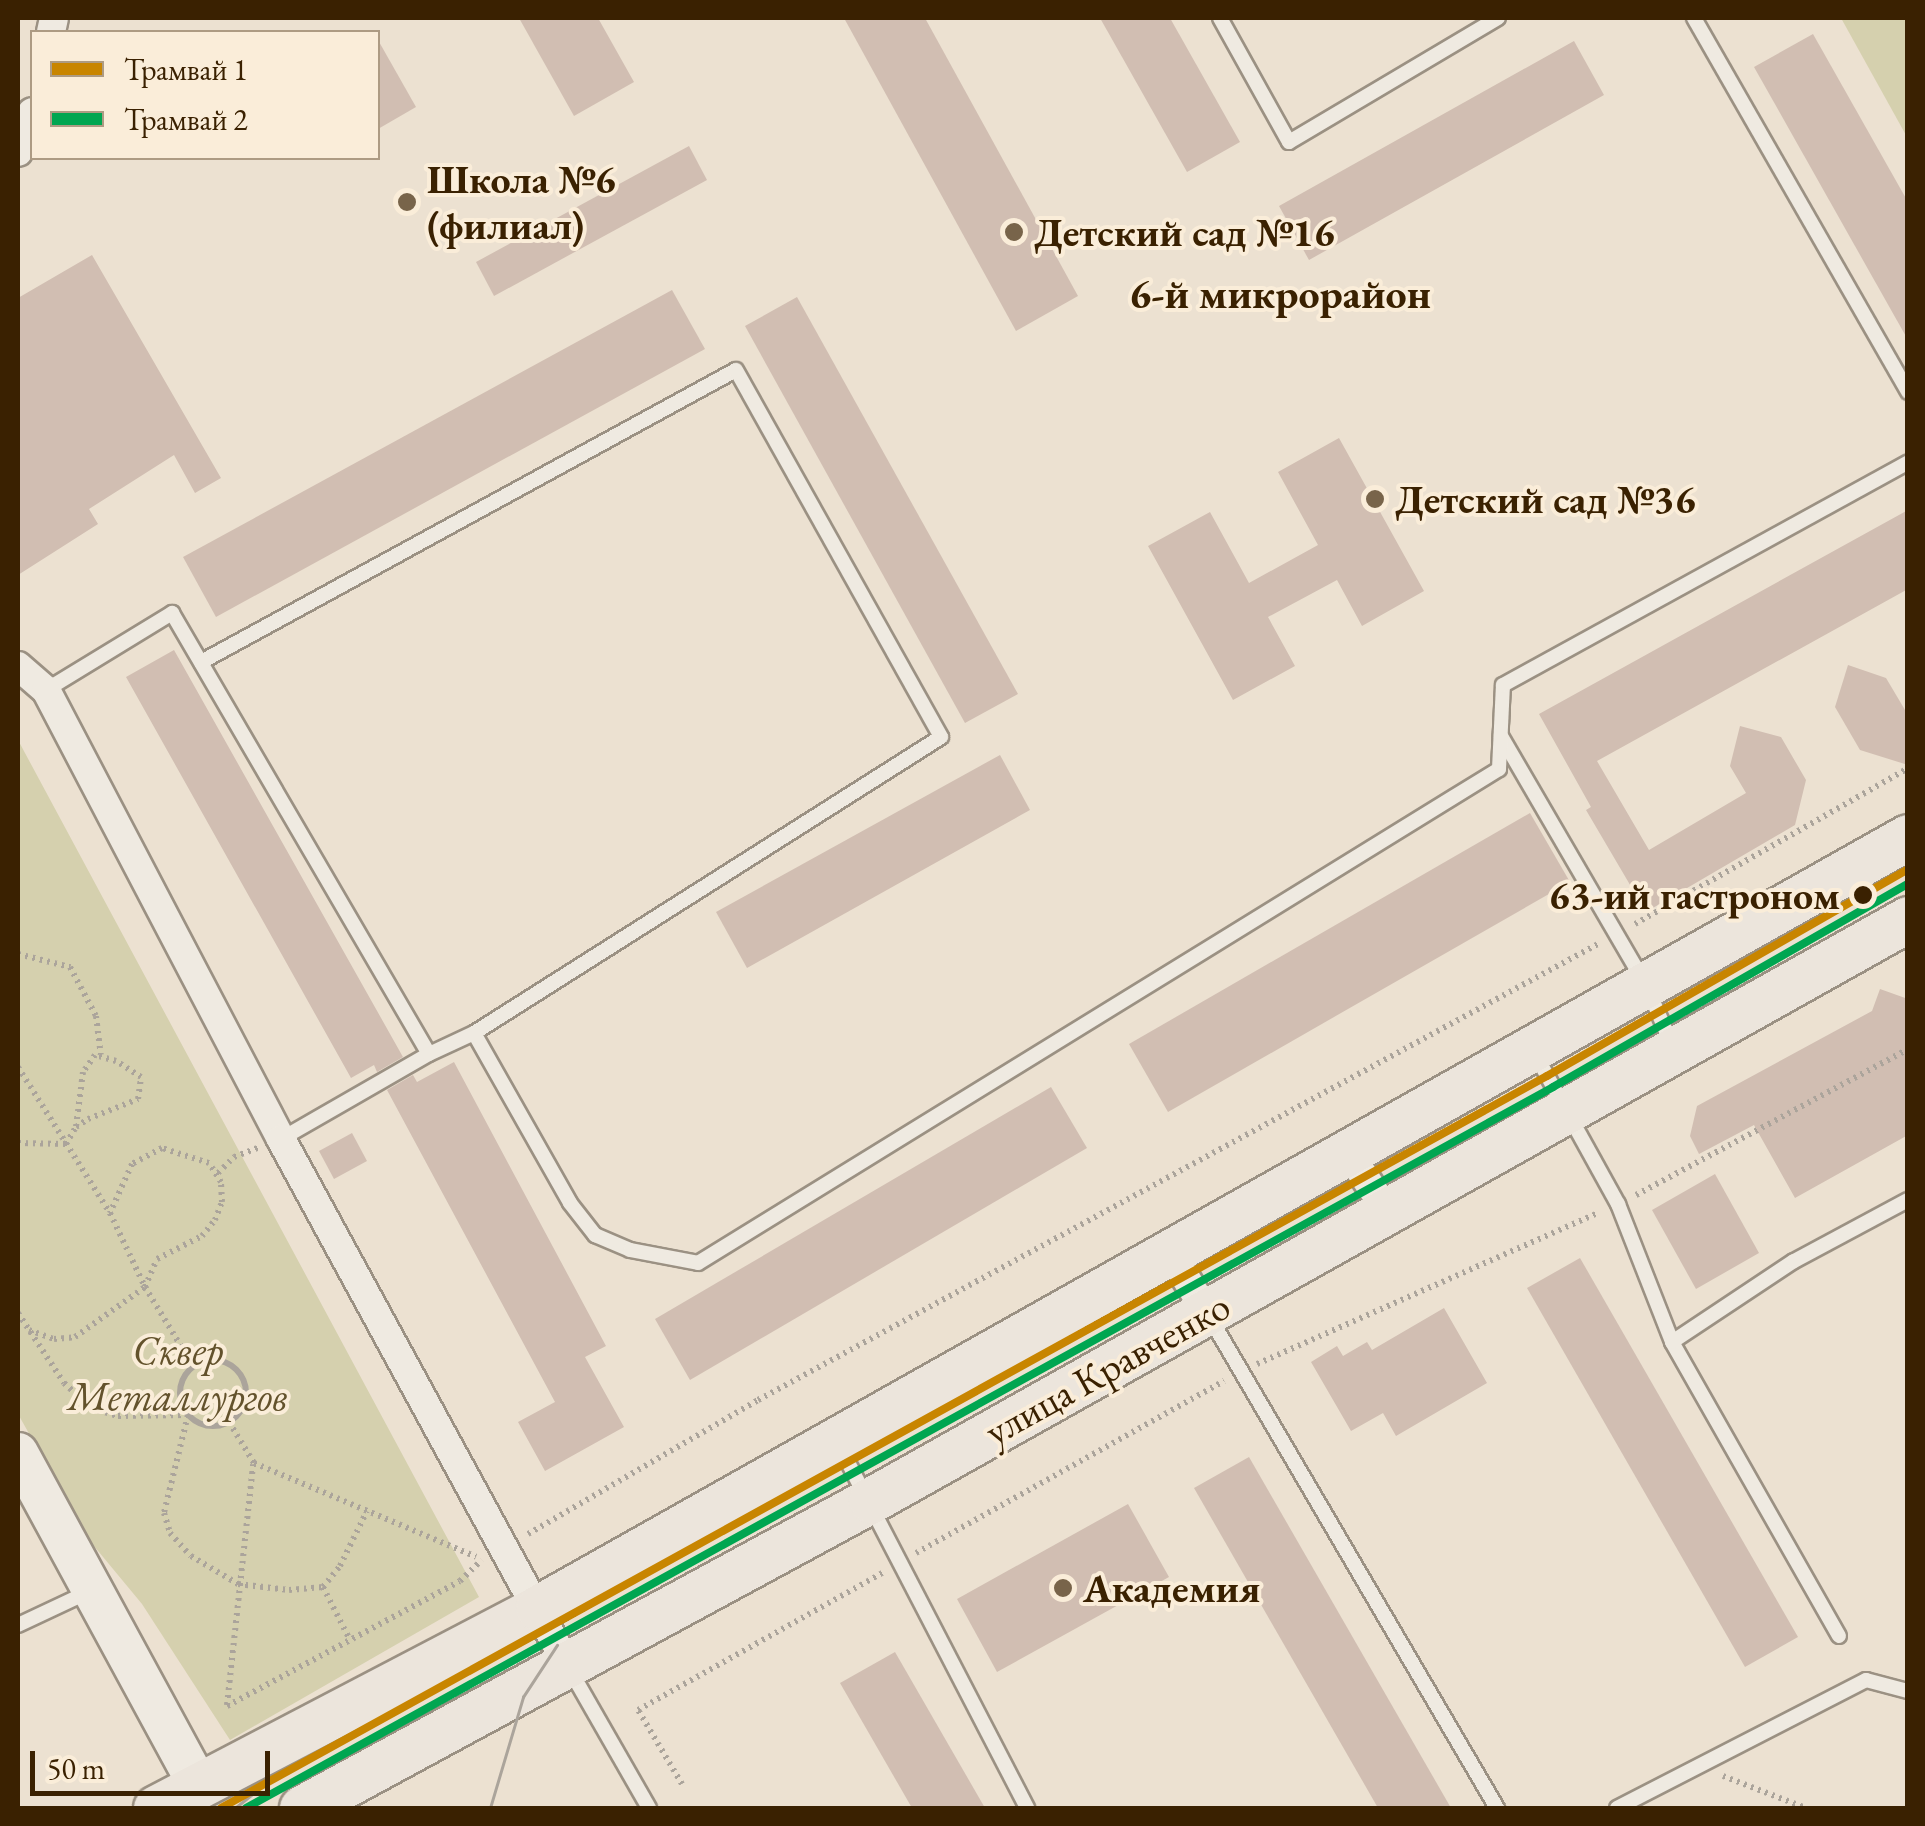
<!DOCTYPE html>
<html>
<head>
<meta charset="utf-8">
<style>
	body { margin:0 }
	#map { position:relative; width:1925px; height:1826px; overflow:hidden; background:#ece1d1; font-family:"EB Garamond",serif }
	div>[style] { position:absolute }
	.green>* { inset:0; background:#d5d0ae }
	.building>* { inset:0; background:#d1beb2 }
	.path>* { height:6px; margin-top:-3px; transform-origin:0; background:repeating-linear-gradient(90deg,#aba49b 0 2.5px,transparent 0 7.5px) }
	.path>.ring { margin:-3px; padding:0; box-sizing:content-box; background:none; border:6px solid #aba49b; border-radius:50% }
	.roads { filter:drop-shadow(2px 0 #9b9183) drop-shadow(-2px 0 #9b9183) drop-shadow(0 2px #9b9183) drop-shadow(0 -2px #9b9183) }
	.lane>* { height:14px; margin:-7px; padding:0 7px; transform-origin:7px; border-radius:7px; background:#efeae1 }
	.street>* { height:28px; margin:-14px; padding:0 14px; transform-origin:14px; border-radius:14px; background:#efeae1 }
	.secondary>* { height:40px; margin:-20px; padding:0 20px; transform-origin:20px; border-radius:20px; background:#efeae1 }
	.primary>* { height:45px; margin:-22.5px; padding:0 22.5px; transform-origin:22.5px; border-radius:22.5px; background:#ece5dc }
	.tram>* { height:2.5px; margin:-1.25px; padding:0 1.25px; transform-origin:1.25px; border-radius:1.25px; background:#aba49b }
	.tram-1>* { height:8px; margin:-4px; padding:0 4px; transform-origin:4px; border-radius:4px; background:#c88500 }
	.tram-2>* { height:8px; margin:-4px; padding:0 4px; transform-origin:4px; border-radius:4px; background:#00a651 }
	.dots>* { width:28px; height:28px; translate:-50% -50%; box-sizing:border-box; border:5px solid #faedd9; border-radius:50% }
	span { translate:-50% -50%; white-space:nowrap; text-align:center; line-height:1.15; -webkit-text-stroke:8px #faedd9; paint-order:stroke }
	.poi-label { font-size:40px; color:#3a2101; font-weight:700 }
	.left { translate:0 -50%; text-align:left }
	.stop-label { font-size:40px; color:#3a2101; font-weight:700 }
	.right { translate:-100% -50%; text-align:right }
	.park-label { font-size:40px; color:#63522c; font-style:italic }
	.street-label { font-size:40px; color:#3a2101 }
	.neighbourhood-label { font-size:42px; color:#3a2101; font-weight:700 }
	.frame { position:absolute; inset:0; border:20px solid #3a2101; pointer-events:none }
	.legend { position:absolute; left:30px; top:30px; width:350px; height:130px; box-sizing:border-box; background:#faedd9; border:2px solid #ad9b83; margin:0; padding:12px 18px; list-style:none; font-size:30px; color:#3a2101 }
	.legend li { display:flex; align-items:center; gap:20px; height:50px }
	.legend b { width:50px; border:2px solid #ad9b83 }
	.scale { position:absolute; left:30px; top:1751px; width:240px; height:45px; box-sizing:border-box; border:5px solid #3a2101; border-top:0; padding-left:12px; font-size:30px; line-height:35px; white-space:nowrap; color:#3a2101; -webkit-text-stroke:8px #faedd9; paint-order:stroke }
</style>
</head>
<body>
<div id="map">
	<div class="green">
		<i style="clip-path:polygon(1841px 18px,1907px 18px,1907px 137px)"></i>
		<i style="clip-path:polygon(18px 740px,479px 1597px,230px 1740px,142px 1604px,89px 1540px,18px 1414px)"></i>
	</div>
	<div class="building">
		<i style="clip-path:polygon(519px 18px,598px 18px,634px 82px,574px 116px)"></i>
		<i style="clip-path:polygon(844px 18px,925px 18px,1078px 296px,1016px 331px)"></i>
		<i style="clip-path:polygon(1100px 18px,1170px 18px,1240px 142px,1187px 172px)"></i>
		<i style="clip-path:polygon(1813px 34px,1908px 202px,1908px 340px,1754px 67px)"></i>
		<i style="clip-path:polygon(378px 40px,416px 107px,378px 129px)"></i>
		<i style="clip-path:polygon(1574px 41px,1604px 95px,1309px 260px,1279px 206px)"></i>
		<i style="clip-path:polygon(689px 146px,707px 180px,494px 296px,476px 262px)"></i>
		<i style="clip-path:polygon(92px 255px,221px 478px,195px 493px,174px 455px,89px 509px,98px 524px,18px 575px,18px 298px)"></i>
		<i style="clip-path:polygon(672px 290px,705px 349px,216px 617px,183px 557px)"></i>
		<i style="clip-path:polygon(797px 297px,1018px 694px,965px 723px,745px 326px)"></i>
		<i style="clip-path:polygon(1339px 438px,1424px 591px,1362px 626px,1337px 580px,1268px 617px,1295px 666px,1233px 700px,1148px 546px,1210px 512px,1249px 583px,1318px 545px,1278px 472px)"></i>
		<i style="clip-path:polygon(1908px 510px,1908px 589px,1597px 761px,1649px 850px,1746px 793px,1730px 766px,1740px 726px,1781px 737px,1806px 780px,1795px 825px,1646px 912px,1586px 810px,1591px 807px,1539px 714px)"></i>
		<i style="clip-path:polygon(174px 650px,403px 1057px,377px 1072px,374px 1065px,351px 1078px,126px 677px)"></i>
		<i style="clip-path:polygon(1848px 665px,1886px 678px,1908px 715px,1908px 765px,1860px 750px,1835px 707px)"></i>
		<i style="clip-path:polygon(1000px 755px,1030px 810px,747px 968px,716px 912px)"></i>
		<i style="clip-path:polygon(1530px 813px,1570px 882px,1168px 1112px,1129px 1044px)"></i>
		<i style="clip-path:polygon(1880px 989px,1908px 999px,1908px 1135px,1795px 1198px,1754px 1125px,1699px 1154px,1690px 1136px,1697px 1106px,1872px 1011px)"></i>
		<i style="clip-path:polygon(454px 1062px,606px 1346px,585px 1357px,624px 1427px,545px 1471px,518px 1422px,555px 1402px,387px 1090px,413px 1075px,417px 1082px)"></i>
		<i style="clip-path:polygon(1051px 1087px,1087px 1148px,690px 1380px,655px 1319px)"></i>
		<i style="clip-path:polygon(352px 1133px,367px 1161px,334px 1179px,319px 1151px)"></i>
		<i style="clip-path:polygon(1715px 1174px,1759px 1253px,1696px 1289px,1652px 1210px)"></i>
		<i style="clip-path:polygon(1580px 1258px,1798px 1637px,1745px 1667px,1527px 1288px)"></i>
		<i style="clip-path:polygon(1444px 1308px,1487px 1383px,1396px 1436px,1383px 1413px,1351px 1431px,1311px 1362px,1337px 1346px,1343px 1356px,1367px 1342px,1372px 1350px)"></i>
		<i style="clip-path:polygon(1249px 1457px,1451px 1808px,1378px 1808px,1194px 1488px)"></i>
		<i style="clip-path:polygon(1128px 1504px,1169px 1577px,997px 1672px,957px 1599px)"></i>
		<i style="clip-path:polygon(895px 1652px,985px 1808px,912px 1808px,840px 1683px)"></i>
	</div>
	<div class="path">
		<i style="left:1635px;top:924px;width:314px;rotate:-29.7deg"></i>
		<i style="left:18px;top:954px;width:54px;rotate:14deg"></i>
		<i style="left:70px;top:967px;width:55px;rotate:62deg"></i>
		<i style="left:96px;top:1016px;width:39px;rotate:83deg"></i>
		<i style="left:18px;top:1067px;width:173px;rotate:57.8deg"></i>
		<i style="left:110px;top:1213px;width:82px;rotate:64.7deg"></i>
		<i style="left:145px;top:1287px;width:92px;rotate:58.7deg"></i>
		<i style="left:18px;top:1143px;width:48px;rotate:1.2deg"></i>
		<i style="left:66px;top:1144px;width:20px;rotate:-60deg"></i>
		<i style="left:76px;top:1127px;width:14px;rotate:-34deg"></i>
		<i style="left:88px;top:1119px;width:54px;rotate:-21.8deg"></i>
		<i style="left:138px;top:1099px;width:22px;rotate:-82deg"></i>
		<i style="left:141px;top:1077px;width:30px;rotate:-147deg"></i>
		<i style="left:116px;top:1061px;width:22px;rotate:-164deg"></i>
		<i style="left:95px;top:1055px;width:21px;rotate:125deg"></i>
		<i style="left:83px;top:1072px;width:55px;rotate:97.3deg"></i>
		<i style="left:218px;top:1173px;width:23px;rotate:-45deg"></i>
		<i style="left:234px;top:1157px;width:26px;rotate:-21deg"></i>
		<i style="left:1636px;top:1195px;width:309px;rotate:-28.2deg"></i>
		<i style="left:18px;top:1313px;width:84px;rotate:56.7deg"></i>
		<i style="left:64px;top:1383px;width:37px;rotate:43deg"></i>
		<i style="left:91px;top:1408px;width:28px;rotate:17deg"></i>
		<i style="left:118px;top:1416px;width:70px;rotate:-0.8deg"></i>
		<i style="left:188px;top:1415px;width:101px;rotate:103.8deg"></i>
		<i style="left:164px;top:1513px;width:21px;rotate:73deg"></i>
		<i style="left:170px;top:1533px;width:31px;rotate:48deg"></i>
		<i style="left:191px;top:1556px;width:55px;rotate:30.8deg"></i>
		<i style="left:238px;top:1584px;width:51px;rotate:6.7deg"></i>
		<i style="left:289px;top:1590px;width:34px;rotate:-5deg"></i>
		<i style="left:323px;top:1587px;width:59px;rotate:63deg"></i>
		<i style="left:29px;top:1330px;width:27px;rotate:20deg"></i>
		<i style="left:54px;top:1339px;width:21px;rotate:-5deg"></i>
		<i style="left:75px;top:1337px;width:86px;rotate:-35.5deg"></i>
		<i style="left:145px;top:1287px;width:30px;rotate:-67deg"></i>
		<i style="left:157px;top:1259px;width:51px;rotate:-27.1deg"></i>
		<i style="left:202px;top:1236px;width:21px;rotate:-51deg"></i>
		<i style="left:215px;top:1220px;width:19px;rotate:-69deg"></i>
		<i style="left:222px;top:1202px;width:20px;rotate:-93deg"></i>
		<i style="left:221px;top:1182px;width:22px;rotate:-122deg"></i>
		<i style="left:209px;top:1163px;width:49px;rotate:-162.3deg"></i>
		<i style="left:162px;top:1148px;width:34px;rotate:152deg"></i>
		<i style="left:132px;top:1164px;width:54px;rotate:114.2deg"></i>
		<i class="ring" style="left:180px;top:1360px;width:60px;height:60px"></i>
		<i style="left:1257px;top:1364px;width:373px;rotate:-23.9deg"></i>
		<i style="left:229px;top:1422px;width:48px;rotate:58.6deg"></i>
		<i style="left:254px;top:1463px;width:241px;rotate:22.9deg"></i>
		<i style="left:528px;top:1534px;width:266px;rotate:-30.2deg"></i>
		<i style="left:758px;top:1400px;width:956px;rotate:-28.5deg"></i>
		<i style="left:916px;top:1553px;width:353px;rotate:-29.2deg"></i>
		<i style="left:323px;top:1587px;width:27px;rotate:-51deg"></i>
		<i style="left:340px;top:1566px;width:61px;rotate:-63.9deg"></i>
		<i style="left:227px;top:1705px;width:242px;rotate:-83.8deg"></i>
		<i style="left:227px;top:1706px;width:264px;rotate:-28.2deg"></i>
		<i style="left:460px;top:1581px;width:30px;rotate:-44deg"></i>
		<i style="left:1723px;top:1776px;width:89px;rotate:21.1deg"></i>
		<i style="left:682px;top:1784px;width:86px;rotate:-120.7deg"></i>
		<i style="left:638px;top:1710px;width:282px;rotate:-29.3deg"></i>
	</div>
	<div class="roads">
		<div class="lane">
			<i style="left:1220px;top:18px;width:142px;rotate:60.9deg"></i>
			<i style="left:1289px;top:142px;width:243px;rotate:-30.7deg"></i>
			<i style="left:1694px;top:18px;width:431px;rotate:60.2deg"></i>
			<i style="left:201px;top:662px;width:609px;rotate:-28.63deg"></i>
			<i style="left:736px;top:370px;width:420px;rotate:60.8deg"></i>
			<i style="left:941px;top:737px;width:553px;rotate:147.63deg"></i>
			<i style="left:46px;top:690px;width:148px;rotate:-31.4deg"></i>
			<i style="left:172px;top:613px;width:510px;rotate:59.77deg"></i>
			<i style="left:1501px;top:736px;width:288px;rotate:59.8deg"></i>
			<i style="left:1646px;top:985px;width:65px;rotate:66.6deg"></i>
			<i style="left:1534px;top:1052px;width:174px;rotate:61.1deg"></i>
			<i style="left:1618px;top:1204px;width:148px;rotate:68.6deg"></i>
			<i style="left:1672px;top:1342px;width:338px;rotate:60.4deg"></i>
			<i style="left:281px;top:1139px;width:171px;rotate:-29.9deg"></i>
			<i style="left:429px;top:1054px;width:50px;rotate:-25deg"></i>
			<i style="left:474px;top:1033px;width:195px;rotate:60.5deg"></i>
			<i style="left:570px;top:1203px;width:41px;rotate:52deg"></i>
			<i style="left:595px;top:1235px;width:38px;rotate:23deg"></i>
			<i style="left:630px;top:1250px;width:69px;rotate:10.8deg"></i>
			<i style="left:698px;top:1263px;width:941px;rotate:-31.66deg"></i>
			<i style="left:1499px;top:769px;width:84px;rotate:-87.3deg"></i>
			<i style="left:1503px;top:685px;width:462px;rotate:-28.8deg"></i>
			<i style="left:1210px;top:1318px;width:568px;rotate:59.64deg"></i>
			<i style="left:1672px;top:1342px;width:146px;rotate:-33.6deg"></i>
			<i style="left:1794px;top:1261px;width:129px;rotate:-28.2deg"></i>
			<i style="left:839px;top:1445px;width:409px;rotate:62.6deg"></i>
			<i style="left:18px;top:1625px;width:77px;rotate:-25.2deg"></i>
			<i style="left:570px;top:1670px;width:159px;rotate:60.2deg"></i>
			<i style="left:1617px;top:1808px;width:280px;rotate:-27.2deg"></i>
			<i style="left:1866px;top:1680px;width:43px;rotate:14.7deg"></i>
		</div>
		<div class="street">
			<i style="left:51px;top:32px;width:14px;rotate:-78deg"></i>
			<i style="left:18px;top:152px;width:42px;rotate:-70.7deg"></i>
			<i style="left:18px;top:666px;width:37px;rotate:41deg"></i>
			<i style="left:46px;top:690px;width:507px;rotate:62.37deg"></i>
			<i style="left:281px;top:1139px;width:600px;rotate:61.43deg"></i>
			<i style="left:1348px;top:1152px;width:71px;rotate:56.5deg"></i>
			<i style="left:1170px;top:1252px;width:71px;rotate:58.8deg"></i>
		</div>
		<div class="secondary">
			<i style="left:18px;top:1453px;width:378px;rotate:61.5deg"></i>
		</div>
		<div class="primary">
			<i style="left:156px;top:1808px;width:431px;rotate:-27.6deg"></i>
			<i style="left:538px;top:1608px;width:1572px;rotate:-29.37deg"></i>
			<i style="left:302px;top:1808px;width:647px;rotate:-28.43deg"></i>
			<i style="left:871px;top:1500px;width:1189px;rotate:-29.26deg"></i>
		</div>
	</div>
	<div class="tram">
		<i style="left:235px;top:1808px;width:28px;rotate:-39deg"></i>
		<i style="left:490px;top:1808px;width:116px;rotate:-73.4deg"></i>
		<i style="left:523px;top:1697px;width:62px;rotate:-56.8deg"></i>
	</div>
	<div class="tram-1">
		<i style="left:221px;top:1808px;width:1515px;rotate:-28.9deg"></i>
		<i style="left:1547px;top:1076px;width:416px;rotate:-29.8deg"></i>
	</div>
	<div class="tram-2">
		<i style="left:246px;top:1808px;width:1493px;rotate:-28.88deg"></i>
		<i style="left:1553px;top:1087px;width:409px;rotate:-29.8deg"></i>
	</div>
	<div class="dots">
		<i style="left:407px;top:202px;background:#78644a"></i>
		<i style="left:1014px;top:232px;background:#78644a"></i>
		<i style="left:1375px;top:499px;background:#78644a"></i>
		<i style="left:1863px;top:895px;background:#3a2101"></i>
		<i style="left:1063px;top:1588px;background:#78644a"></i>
	</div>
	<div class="poi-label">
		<span class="left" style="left:427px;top:202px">Школа №6<br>(филиал)</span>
		<span class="left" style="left:1034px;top:232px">Детский сад №16</span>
		<span class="left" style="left:1395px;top:499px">Детский сад №36</span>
		<span class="left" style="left:1083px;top:1588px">Академия</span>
	</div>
	<div class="stop-label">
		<span class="right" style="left:1840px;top:895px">63-ий гастроном</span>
	</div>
	<div class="park-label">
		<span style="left:178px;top:1373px">Сквер<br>Металлургов</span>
	</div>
	<div class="street-label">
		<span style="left:1107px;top:1368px;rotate:-29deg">улица Кравченко</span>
	</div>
	<div class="neighbourhood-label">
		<span style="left:1280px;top:294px">6-й микрорайон</span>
	</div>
	<div class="frame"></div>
	<ul class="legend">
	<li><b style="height:12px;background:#c88500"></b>Трамвай 1</li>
	<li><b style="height:12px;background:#00a651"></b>Трамвай 2</li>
	</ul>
	<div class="scale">50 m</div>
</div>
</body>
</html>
